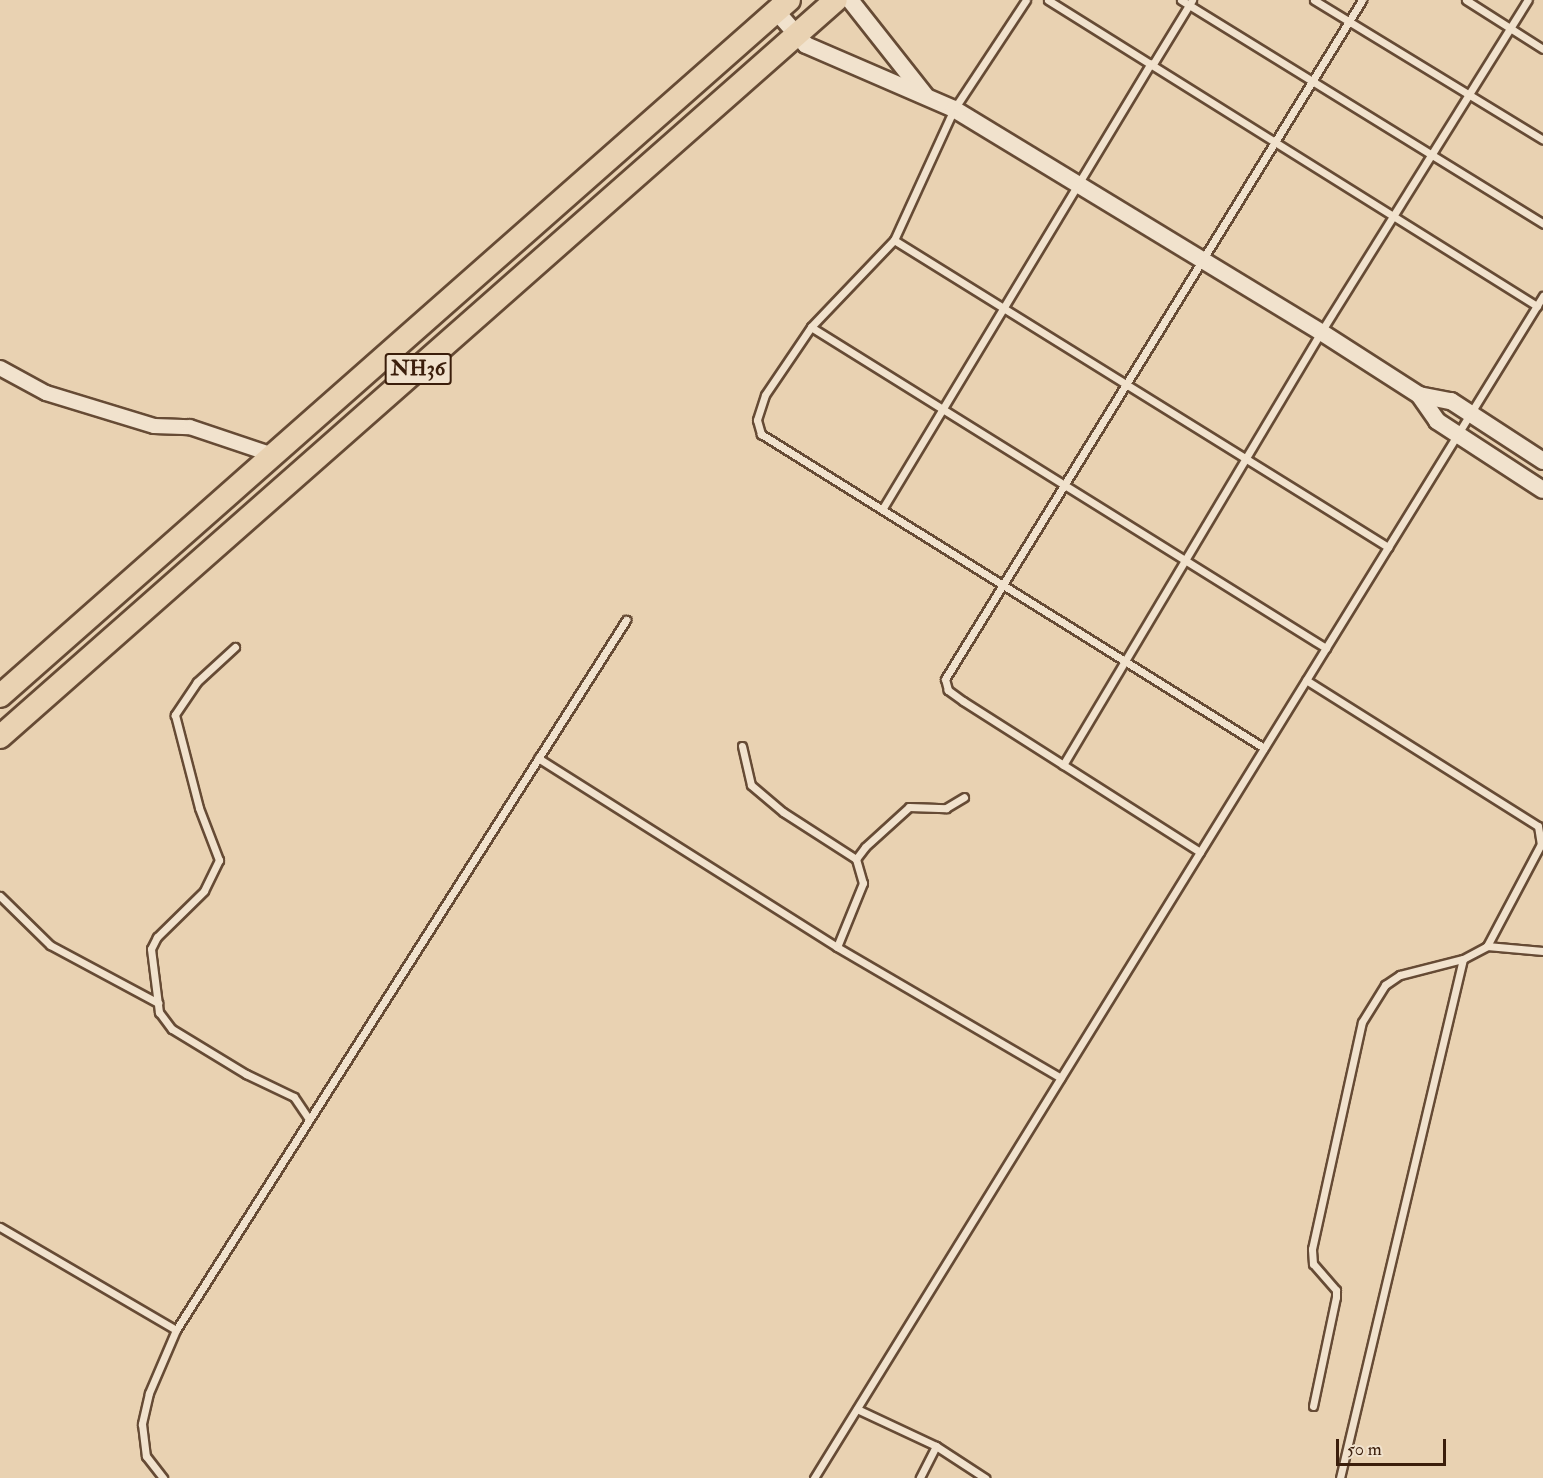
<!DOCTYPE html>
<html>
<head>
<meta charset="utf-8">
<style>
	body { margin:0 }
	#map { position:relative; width:1543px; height:1478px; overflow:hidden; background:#e9d2b2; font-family:"IM FELL Double Pica",serif }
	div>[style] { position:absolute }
	.roads { filter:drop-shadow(2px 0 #664b35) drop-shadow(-2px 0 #664b35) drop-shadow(0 2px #664b35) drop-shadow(0 -2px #664b35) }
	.service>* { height:7px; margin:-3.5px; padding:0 3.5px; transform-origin:3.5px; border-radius:3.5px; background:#f1e2cd }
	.minor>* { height:14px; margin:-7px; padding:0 7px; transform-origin:7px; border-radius:7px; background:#f1e2cd }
	.tertiary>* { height:16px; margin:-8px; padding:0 8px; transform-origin:8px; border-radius:8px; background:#f1e2cd }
	.trunk>* { height:22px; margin:-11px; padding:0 11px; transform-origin:11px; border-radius:11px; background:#e9d2b2 }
	span { translate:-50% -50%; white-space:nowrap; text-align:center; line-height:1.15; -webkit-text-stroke:5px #f1e2cd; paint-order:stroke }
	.shield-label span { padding:2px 4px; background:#f1e2cd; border:2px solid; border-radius:4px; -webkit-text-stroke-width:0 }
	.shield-label { font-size:21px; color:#3b1e0b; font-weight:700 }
	.scale { position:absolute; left:1336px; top:1439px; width:110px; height:27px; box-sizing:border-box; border:3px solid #3b1e0b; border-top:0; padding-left:8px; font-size:18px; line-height:21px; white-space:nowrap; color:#3b1e0b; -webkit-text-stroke:4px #f1e2cd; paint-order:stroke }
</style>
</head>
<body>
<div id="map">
	<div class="roads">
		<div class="service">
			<i style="left:1026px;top:0;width:131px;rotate:123.4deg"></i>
			<i style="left:954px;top:109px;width:144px;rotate:114.6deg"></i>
			<i style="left:894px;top:240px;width:120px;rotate:133.7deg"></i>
			<i style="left:811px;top:327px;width:82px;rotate:124.1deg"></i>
			<i style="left:765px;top:395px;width:26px;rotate:108deg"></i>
			<i style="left:757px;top:420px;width:15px;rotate:74deg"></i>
			<i style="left:761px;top:434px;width:593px;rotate:31.97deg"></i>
			<i style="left:1048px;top:0;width:577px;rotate:32.04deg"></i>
			<i style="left:1181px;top:0;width:426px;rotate:31.7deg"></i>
			<i style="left:1314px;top:0;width:268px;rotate:31.4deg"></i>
			<i style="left:1466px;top:0;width:91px;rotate:32.5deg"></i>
			<i style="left:1153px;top:64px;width:75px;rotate:-58.6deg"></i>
			<i style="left:894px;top:240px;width:582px;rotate:31.86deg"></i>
			<i style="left:811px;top:327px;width:607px;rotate:31.94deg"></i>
			<i style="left:883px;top:508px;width:519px;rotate:-58.94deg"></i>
			<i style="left:235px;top:647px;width:52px;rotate:137.4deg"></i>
			<i style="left:197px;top:682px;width:40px;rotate:124deg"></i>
			<i style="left:175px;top:715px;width:96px;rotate:75.5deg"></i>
			<i style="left:199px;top:808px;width:56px;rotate:69deg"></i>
			<i style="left:219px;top:860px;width:34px;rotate:116deg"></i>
			<i style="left:204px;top:891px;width:66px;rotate:135.6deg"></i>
			<i style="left:157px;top:937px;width:13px;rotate:117deg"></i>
			<i style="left:151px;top:949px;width:64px;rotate:82.8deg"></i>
			<i style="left:159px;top:1012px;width:21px;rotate:53deg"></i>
			<i style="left:172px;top:1029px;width:87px;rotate:31.3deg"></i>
			<i style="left:246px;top:1074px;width:53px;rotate:25.6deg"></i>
			<i style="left:294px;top:1097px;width:27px;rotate:56deg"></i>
			<i style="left:1306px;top:680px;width:274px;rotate:32.2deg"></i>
			<i style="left:1538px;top:826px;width:18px;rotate:81deg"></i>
			<i style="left:1541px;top:844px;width:115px;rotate:117.9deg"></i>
			<i style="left:1487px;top:946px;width:56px;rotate:5.1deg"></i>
			<i style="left:742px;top:746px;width:40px;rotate:77deg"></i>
			<i style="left:751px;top:785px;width:42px;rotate:40.2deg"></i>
			<i style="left:783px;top:812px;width:87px;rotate:32.8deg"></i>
			<i style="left:856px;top:859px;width:25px;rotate:74deg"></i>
			<i style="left:863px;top:883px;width:69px;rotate:112.1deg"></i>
			<i style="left:538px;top:758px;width:354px;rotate:32.3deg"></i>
			<i style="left:837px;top:947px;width:259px;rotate:30.3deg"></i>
			<i style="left:1063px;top:765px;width:504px;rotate:-59.21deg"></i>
			<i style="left:1321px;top:332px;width:391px;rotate:-58.1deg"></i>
			<i style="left:1200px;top:852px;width:281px;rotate:-147.5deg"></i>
			<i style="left:963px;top:701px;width:19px;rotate:-144deg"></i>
			<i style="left:948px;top:690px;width:11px;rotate:-105deg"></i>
			<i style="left:945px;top:679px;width:797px;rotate:-58.44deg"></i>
			<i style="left:856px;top:859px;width:15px;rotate:-53deg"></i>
			<i style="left:865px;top:847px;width:59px;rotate:-42.3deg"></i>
			<i style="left:909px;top:807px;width:37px;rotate:2deg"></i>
			<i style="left:946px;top:808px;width:21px;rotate:-31deg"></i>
			<i style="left:0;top:896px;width:70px;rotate:44.4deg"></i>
			<i style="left:50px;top:945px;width:123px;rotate:28.2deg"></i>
			<i style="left:0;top:1227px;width:204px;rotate:30.3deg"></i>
			<i style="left:176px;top:1330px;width:69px;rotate:113.2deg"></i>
			<i style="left:149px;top:1393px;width:32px;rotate:103deg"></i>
			<i style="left:142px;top:1424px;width:32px;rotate:83deg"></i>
			<i style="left:146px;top:1456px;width:28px;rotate:52deg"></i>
			<i style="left:176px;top:1330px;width:841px;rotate:-57.63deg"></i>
			<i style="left:1313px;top:1406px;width:111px;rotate:-78.1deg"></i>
			<i style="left:1336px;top:1297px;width:7px;rotate:-90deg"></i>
			<i style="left:1336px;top:1290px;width:35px;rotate:-131deg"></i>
			<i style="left:1313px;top:1264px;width:15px;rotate:-94deg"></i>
			<i style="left:1312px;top:1249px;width:232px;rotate:-77.6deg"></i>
			<i style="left:1362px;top:1022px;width:44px;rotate:-58.1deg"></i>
			<i style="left:1385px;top:985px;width:18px;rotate:-34deg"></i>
			<i style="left:1400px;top:975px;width:65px;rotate:-14.3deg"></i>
			<i style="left:1463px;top:959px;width:27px;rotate:-28deg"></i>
			<i style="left:857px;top:1409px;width:87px;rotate:25.1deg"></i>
			<i style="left:936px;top:1446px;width:36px;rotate:117deg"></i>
			<i style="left:936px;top:1446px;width:59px;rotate:33.1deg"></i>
			<i style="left:814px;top:1478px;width:1389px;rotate:-58.34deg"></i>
			<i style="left:1340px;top:1478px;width:533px;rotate:-76.67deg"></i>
		</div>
		<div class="minor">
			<i style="left:0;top:368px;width:52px;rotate:28.5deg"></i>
			<i style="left:46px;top:393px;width:113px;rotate:17deg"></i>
			<i style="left:154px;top:426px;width:36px;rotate:2deg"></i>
			<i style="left:190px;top:427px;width:88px;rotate:18.6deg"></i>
		</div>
		<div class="tertiary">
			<i style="left:850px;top:0;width:121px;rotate:51.7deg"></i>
			<i style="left:776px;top:11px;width:45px;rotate:48.6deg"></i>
			<i style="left:806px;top:45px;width:161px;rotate:23.4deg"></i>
			<i style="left:954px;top:109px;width:429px;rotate:31.3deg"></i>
			<i style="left:1321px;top:332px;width:117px;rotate:32.7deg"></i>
			<i style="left:1419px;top:395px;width:32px;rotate:55deg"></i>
			<i style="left:1437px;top:421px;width:126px;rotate:33.1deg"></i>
			<i style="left:1419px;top:395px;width:33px;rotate:11deg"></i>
			<i style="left:1451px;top:401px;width:110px;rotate:33.1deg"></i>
		</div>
		<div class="trunk">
			<i style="left:0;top:696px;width:1052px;rotate:-41.42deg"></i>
			<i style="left:0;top:737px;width:1114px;rotate:-41.4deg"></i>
		</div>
	</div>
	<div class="shield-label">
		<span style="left:418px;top:369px">NH36</span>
	</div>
	<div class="scale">50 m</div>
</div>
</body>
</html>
